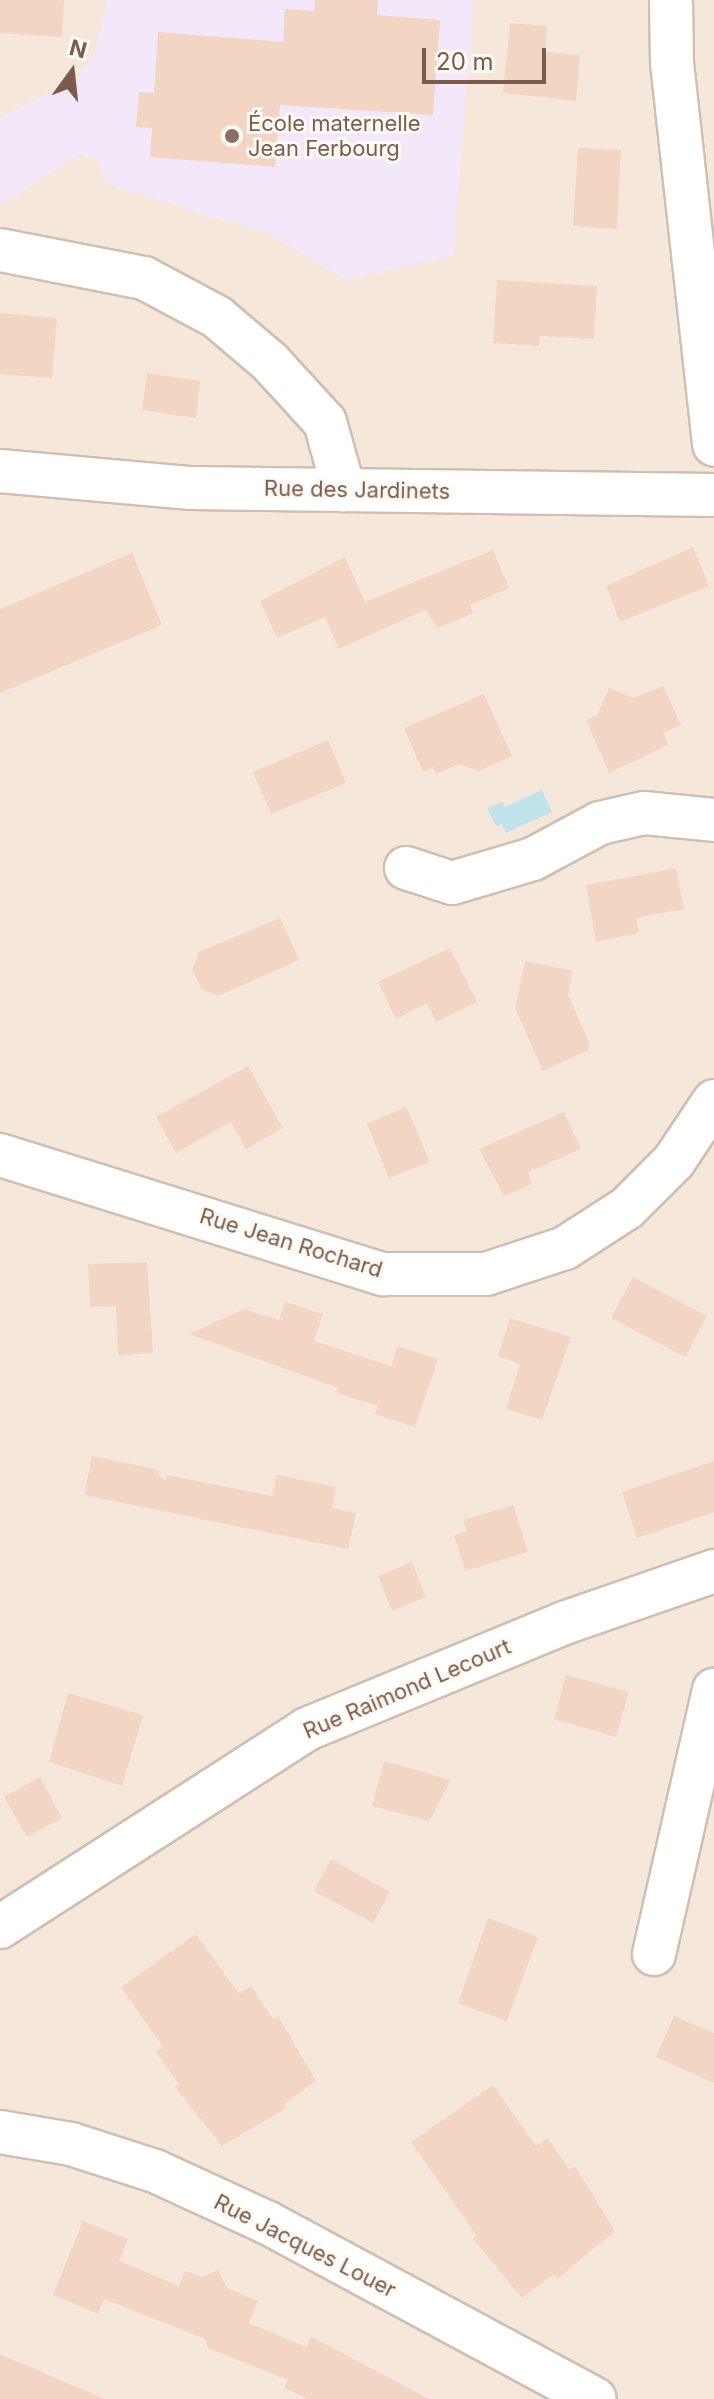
<!DOCTYPE html>
<html>
<head>
<meta charset="utf-8">
<style>
	body { margin:0 }
	#map { position:relative; width:714px; height:2399px; overflow:hidden; background:#fdf6ec; font-family:Inter,sans-serif }
	div>[style] { position:absolute }
	.residential>* { inset:0; background:#f5e8da }
	.education>* { inset:0; background:#f3e8fa }
	.water>* { inset:0; background:#bfe3e8 }
	.building>* { inset:0; background:#f3d5c3 }
	.roads { filter:drop-shadow(2px 0 #d1beb0) drop-shadow(-2px 0 #d1beb0) drop-shadow(0 2px #d1beb0) drop-shadow(0 -2px #d1beb0) }
	.minor>* { height:42px; margin:-21px; padding:0 21px; transform-origin:21px; border-radius:21px; background:#fff }
	.dots>* { width:22px; height:22px; translate:-50% -50%; box-sizing:border-box; border:4px solid #fffaf3; border-radius:50% }
	span { translate:-50% -50%; white-space:nowrap; text-align:center; line-height:1.15; -webkit-text-stroke:6px #fffaf3; paint-order:stroke }
	.education-label { font-size:22px; color:#785e54 }
	.left { translate:0 -50%; text-align:left }
	.street-label { font-size:22px; color:#7a5c4d }
	.north { position:absolute; left:32px; top:32px; width:80px; height:80px; -webkit-text-stroke:6px #fffaf3; paint-order:stroke; rotate:15deg; font-size:22px; font-weight:700; line-height:32px; text-align:center; color:#7a5c4d }
	.north::after { content:''; display:block; margin:auto; width:28px; height:36px; background:#7a5c4d; clip-path:polygon(50% 0,100% 100%,50% 72%,0 100%) }
	.scale { position:absolute; left:422px; top:48px; width:124px; height:36px; box-sizing:border-box; border:4px solid #7a5c4d; border-top:0; padding-left:10px; font-size:24px; line-height:28px; white-space:nowrap; color:#7a5c4d; -webkit-text-stroke:6px #fffaf3; paint-order:stroke }
</style>
</head>
<body>
<div id="map">
	<div class="residential">
		<i style="clip-path:polygon(0 0,714px 0,714px 2399px,0 2399px)"></i>
	</div>
	<div class="education">
		<i style="clip-path:polygon(108px 0,474px 0,453px 256px,346px 280px,271px 235px,106px 184px,97px 159px,80px 154px,0 205px,0 118px,76px 79px,93px 57px)"></i>
	</div>
	<div class="water">
		<i style="clip-path:polygon(542px 790px,552px 812px,506px 833px,502px 824px,496px 826px,487px 808px,502px 802px,505px 807px)"></i>
	</div>
	<div class="building">
		<i style="clip-path:polygon(0 0,64px 0,62px 37px,0 33px)"></i>
		<i style="clip-path:polygon(315px 0,378px 0,377px 15px,440px 20px,433px 115px,280px 105px,275px 167px,150px 157px,152px 128px,136px 127px,139px 92px,154px 93px,158px 32px,283px 42px,285px 9px,314px 11px)"></i>
		<i style="clip-path:polygon(510px 23px,547px 26px,545px 52px,580px 55px,576px 101px,503px 93px)"></i>
		<i style="clip-path:polygon(578px 148px,621px 150px,617px 229px,573px 226px)"></i>
		<i style="clip-path:polygon(497px 280px,597px 286px,594px 339px,540px 336px,539px 346px,493px 343px)"></i>
		<i style="clip-path:polygon(0 313px,57px 318px,52px 378px,0 374px)"></i>
		<i style="clip-path:polygon(147px 373px,200px 381px,196px 418px,142px 410px)"></i>
		<i style="clip-path:polygon(693px 547px,709px 586px,620px 622px,606px 586px)"></i>
		<i style="clip-path:polygon(493px 550px,509px 588px,470px 605px,473px 613px,438px 628px,425px 610px,339px 649px,325px 617px,277px 638px,260px 601px,345px 557px,365px 602px)"></i>
		<i style="clip-path:polygon(132px 553px,162px 625px,0 693px,0 609px)"></i>
		<i style="clip-path:polygon(663px 686px,681px 725px,663px 733px,668px 745px,609px 773px,586px 720px,597px 715px,609px 688px,634px 698px)"></i>
		<i style="clip-path:polygon(484px 694px,512px 756px,479px 771px,459px 764px,435px 774px,433px 767px,423px 772px,404px 728px)"></i>
		<i style="clip-path:polygon(328px 740px,346px 783px,271px 814px,253px 772px)"></i>
		<i style="clip-path:polygon(676px 868px,684px 909px,636px 918px,639px 933px,596px 942px,586px 885px)"></i>
		<i style="clip-path:polygon(280px 918px,299px 960px,218px 996px,202px 989px,192px 970px,199px 952px)"></i>
		<i style="clip-path:polygon(450px 948px,477px 1002px,436px 1022px,427px 1003px,396px 1019px,378px 982px)"></i>
		<i style="clip-path:polygon(525px 961px,573px 971px,568px 994px,589px 1043px,588px 1050px,543px 1071px,515px 1008px)"></i>
		<i style="clip-path:polygon(248px 1066px,283px 1128px,246px 1149px,231px 1122px,176px 1153px,156px 1117px)"></i>
		<i style="clip-path:polygon(406px 1107px,430px 1162px,389px 1178px,367px 1124px)"></i>
		<i style="clip-path:polygon(564px 1112px,581px 1149px,528px 1172px,532px 1184px,504px 1196px,479px 1149px)"></i>
		<i style="clip-path:polygon(147px 1262px,153px 1353px,118px 1355px,116px 1306px,90px 1307px,88px 1264px)"></i>
		<i style="clip-path:polygon(633px 1277px,707px 1316px,685px 1357px,611px 1318px)"></i>
		<i style="clip-path:polygon(285px 1302px,323px 1314px,314px 1341px,391px 1366px,397px 1346px,438px 1359px,415px 1427px,375px 1414px,378px 1406px,337px 1393px,338px 1388px,189px 1334px,244px 1309px,279px 1320px)"></i>
		<i style="clip-path:polygon(510px 1318px,571px 1337px,542px 1420px,506px 1409px,520px 1364px,498px 1356px)"></i>
		<i style="clip-path:polygon(92px 1456px,155px 1469px,165px 1481px,167px 1475px,272px 1496px,277px 1475px,336px 1487px,332px 1508px,356px 1513px,348px 1549px,84px 1495px)"></i>
		<i style="clip-path:polygon(714px 1461px,714px 1512px,637px 1538px,622px 1492px)"></i>
		<i style="clip-path:polygon(513px 1505px,528px 1552px,465px 1571px,454px 1535px,467px 1531px,463px 1520px)"></i>
		<i style="clip-path:polygon(412px 1562px,426px 1597px,392px 1611px,378px 1576px)"></i>
		<i style="clip-path:polygon(566px 1675px,629px 1692px,616px 1737px,554px 1719px)"></i>
		<i style="clip-path:polygon(68px 1693px,143px 1715px,122px 1786px,49px 1762px)"></i>
		<i style="clip-path:polygon(384px 1761px,451px 1780px,429px 1821px,372px 1806px)"></i>
		<i style="clip-path:polygon(40px 1777px,62px 1818px,27px 1837px,4px 1797px)"></i>
		<i style="clip-path:polygon(331px 1859px,390px 1892px,373px 1923px,314px 1891px)"></i>
		<i style="clip-path:polygon(488px 1918px,538px 1937px,507px 2021px,458px 2003px)"></i>
		<i style="clip-path:polygon(196px 1934px,239px 1994px,251px 1986px,273px 2019px,278px 2016px,316px 2081px,284px 2104px,286px 2108px,222px 2146px,175px 2087px,179px 2084px,156px 2052px,163px 2047px,121px 1987px)"></i>
		<i style="clip-path:polygon(674px 2016px,714px 2033px,714px 2083px,656px 2057px)"></i>
		<i style="clip-path:polygon(493px 2085px,536px 2146px,547px 2138px,570px 2170px,575px 2166px,615px 2231px,557px 2279px,554px 2274px,522px 2298px,473px 2239px,477px 2236px,411px 2142px)"></i>
		<i style="clip-path:polygon(83px 2221px,128px 2239px,119px 2261px,179px 2286px,185px 2271px,202px 2277px,218px 2270px,227px 2288px,258px 2301px,249px 2323px,306px 2347px,312px 2337px,429px 2399px,307px 2399px,284px 2387px,288px 2380px,208px 2348px,205px 2339px,104px 2299px,98px 2314px,53px 2295px)"></i>
		<i style="clip-path:polygon(0 2354px,105px 2399px,0 2399px)"></i>
	</div>
	<div class="roads">
		<div class="minor">
			<i style="left:671px;top:0;width:63px;rotate:89.1deg"></i>
			<i style="left:672px;top:63px;width:384px;rotate:83.7deg"></i>
			<i style="left:0;top:250px;width:147px;rotate:11deg"></i>
			<i style="left:144px;top:278px;width:83px;rotate:28.1deg"></i>
			<i style="left:217px;top:317px;width:70px;rotate:40.3deg"></i>
			<i style="left:270px;top:362px;width:81px;rotate:47.5deg"></i>
			<i style="left:325px;top:422px;width:71px;rotate:74.4deg"></i>
			<i style="left:0;top:471px;width:192px;rotate:5.1deg"></i>
			<i style="left:191px;top:488px;width:523px;rotate:0.77deg"></i>
			<i style="left:406px;top:868px;width:48px;rotate:18.1deg"></i>
			<i style="left:452px;top:883px;width:84px;rotate:-16.5deg"></i>
			<i style="left:533px;top:859px;width:76px;rotate:-28.2deg"></i>
			<i style="left:600px;top:823px;width:45px;rotate:-12.8deg"></i>
			<i style="left:644px;top:813px;width:70px;rotate:5.7deg"></i>
			<i style="left:0;top:1155px;width:401px;rotate:17.3deg"></i>
			<i style="left:383px;top:1274px;width:103px"></i>
			<i style="left:486px;top:1274px;width:83px;rotate:-18.2deg"></i>
			<i style="left:565px;top:1248px;width:74px;rotate:-32.8deg"></i>
			<i style="left:627px;top:1208px;width:66px;rotate:-45deg"></i>
			<i style="left:674px;top:1161px;width:72px;rotate:-56.3deg"></i>
			<i style="left:0;top:1927px;width:365px;rotate:-32.8deg"></i>
			<i style="left:307px;top:1729px;width:278px;rotate:-22.4deg"></i>
			<i style="left:564px;top:1623px;width:159px;rotate:-19.1deg"></i>
			<i style="left:654px;top:1954px;width:271px;rotate:-77.2deg"></i>
			<i style="left:0;top:2132px;width:72px;rotate:9.6deg"></i>
			<i style="left:71px;top:2144px;width:88px;rotate:17.8deg"></i>
			<i style="left:155px;top:2171px;width:124px;rotate:24.7deg"></i>
			<i style="left:268px;top:2223px;width:371px;rotate:28.3deg"></i>
		</div>
	</div>
	<div class="dots">
		<i style="left:232px;top:136px;background:#8d6e63"></i>
	</div>
	<div class="education-label">
		<span class="left" style="left:248px;top:136px">École maternelle<br>Jean Ferbourg</span>
	</div>
	<div class="street-label">
		<span style="left:357px;top:490px;rotate:1deg">Rue des Jardinets</span>
		<span style="left:291px;top:1243px;rotate:17deg">Rue Jean Rochard</span>
		<span style="left:407px;top:1689px;rotate:-23deg">Rue Raimond Lecourt</span>
		<span style="left:305px;top:2246px;rotate:27deg">Rue Jacques Louer</span>
	</div>
	<div class="north">N</div>
	<div class="scale">20 m</div>
</div>
</body>
</html>
